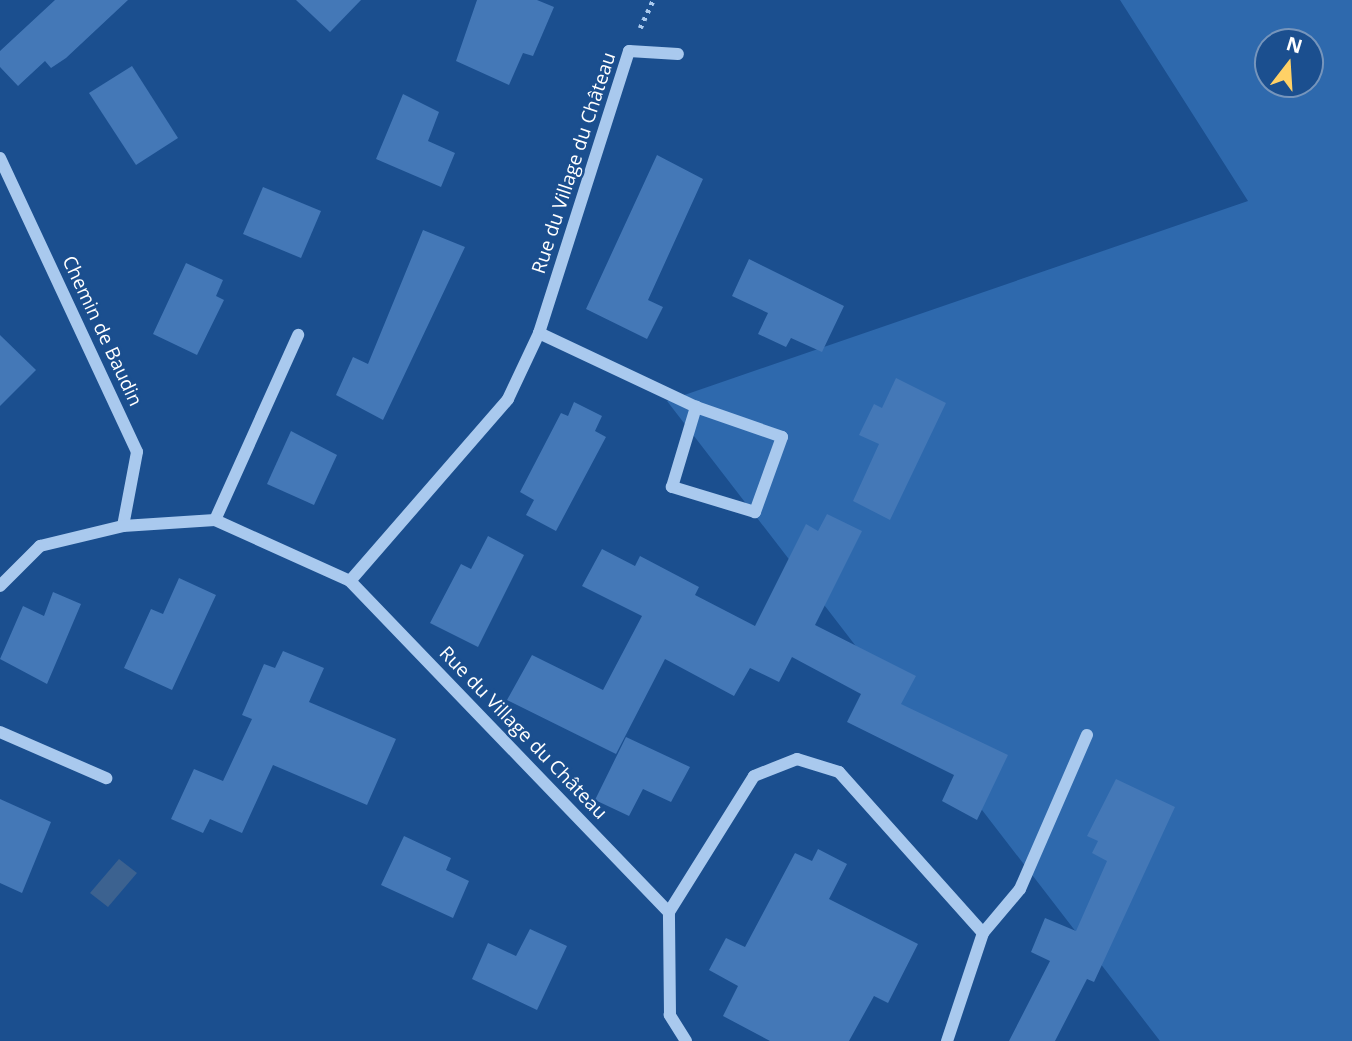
<!DOCTYPE html>
<html>
<head>
<meta charset="utf-8">
<style>
	body { margin:0 }
	#map { position:relative; width:1352px; height:1041px; overflow:hidden; background:#1b4f8f; font-family:"Open Sans",sans-serif }
	div>[style] { position:absolute }
	.green>* { inset:0; background:#2e69ad }
	.water>* { inset:0; background:#3c6290 }
	.building>* { inset:0; background:#4478b7 }
	.path>* { height:4.5px; margin-top:-2.25px; transform-origin:0; background:repeating-linear-gradient(90deg,#a9c9ee 0 3.5px,transparent 0 8.5px) }
	.minor>* { height:12px; margin:-6px; padding:0 6px; transform-origin:6px; border-radius:6px; background:#a9c9ee }
	span { translate:-50% -50%; white-space:nowrap; text-align:center; line-height:1.15; -webkit-text-stroke:5px #1b4f8f; paint-order:stroke }
	.street-label { font-size:19px; color:#fff }
	.north { position:absolute; left:1254px; top:28px; width:70px; height:70px; box-sizing:border-box; background:#1b4f8f; border:2px solid #7695bc; border-radius:50%; rotate:17deg; font-size:19px; font-weight:700; line-height:28px; text-align:center; color:#fff }
	.north::after { content:''; display:block; margin:auto; width:24px; height:32px; background:#ffd166; clip-path:polygon(50% 0,100% 100%,50% 72%,0 100%) }
</style>
</head>
<body>
<div id="map">
	<div class="green">
		<i style="clip-path:polygon(evenodd,1120px 0,1352px 0,1352px 1041px,1160px 1041px,667px 401px,1248px 201px,1120px 0,1268px 42px,1310px 42px,1310px 84px,1268px 84px,1268px 42px)"></i>
	</div>
	<div class="water">
		<i style="clip-path:polygon(119px 859px,137px 873px,108px 907px,90px 893px)"></i>
	</div>
	<div class="building">
		<i style="clip-path:polygon(55px 0,128px 0,66px 58px,51px 68px,45px 61px,18px 86px,0 67px,0 51px)"></i>
		<i style="clip-path:polygon(296px 0,361px 0,330px 32px)"></i>
		<i style="clip-path:polygon(477px 0,537px 0,554px 7px,533px 56px,523px 53px,509px 85px,456px 61px)"></i>
		<i style="clip-path:polygon(132px 66px,178px 138px,136px 165px,89px 93px)"></i>
		<i style="clip-path:polygon(403px 94px,439px 112px,428px 141px,455px 153px,441px 187px,376px 159px)"></i>
		<i style="clip-path:polygon(657px 155px,703px 179px,648px 300px,663px 307px,647px 339px,586px 309px)"></i>
		<i style="clip-path:polygon(263px 187px,321px 211px,301px 258px,243px 234px)"></i>
		<i style="clip-path:polygon(423px 230px,465px 247px,383px 420px,336px 395px,353px 357px,368px 364px)"></i>
		<i style="clip-path:polygon(749px 259px,844px 306px,822px 352px,791px 338px,786px 347px,758px 334px,768px 313px,732px 296px)"></i>
		<i style="clip-path:polygon(186px 263px,223px 280px,216px 296px,224px 300px,197px 355px,153px 334px)"></i>
		<i style="clip-path:polygon(0 335px,36px 370px,0 406px)"></i>
		<i style="clip-path:polygon(896px 378px,946px 403px,890px 520px,853px 501px,879px 444px,859px 435px,874px 404px,882px 408px)"></i>
		<i style="clip-path:polygon(574px 402px,602px 416px,595px 431px,606px 437px,556px 531px,526px 515px,534px 500px,520px 492px,561px 413px,568px 416px)"></i>
		<i style="clip-path:polygon(291px 431px,337px 455px,314px 505px,267px 484px)"></i>
		<i style="clip-path:polygon(827px 514px,862px 531px,815px 625px,916px 676px,901px 704px,1008px 755px,977px 820px,942px 801px,954px 775px,847px 722px,861px 694px,792px 657px,779px 682px,750px 668px,734px 696px,665px 659px,616px 754px,507px 700px,532px 655px,603px 690px,642px 616px,582px 586px,602px 549px,635px 566px,640px 556px,699px 587px,695px 595px,755px 626px,806px 524px,818px 531px)"></i>
		<i style="clip-path:polygon(488px 536px,524px 555px,478px 647px,430px 623px,461px 564px,471px 569px)"></i>
		<i style="clip-path:polygon(179px 578px,216px 595px,172px 690px,124px 668px,151px 609px,163px 614px)"></i>
		<i style="clip-path:polygon(53px 592px,81px 604px,47px 684px,0 659px,23px 606px,44px 616px)"></i>
		<i style="clip-path:polygon(283px 651px,324px 668px,309px 702px,396px 739px,367px 805px,273px 765px,242px 833px,210px 819px,203px 833px,171px 819px,194px 769px,223px 781px,252px 719px,242px 715px,264px 664px,275px 668px)"></i>
		<i style="clip-path:polygon(626px 737px,690px 767px,671px 802px,643px 789px,629px 816px,595px 800px)"></i>
		<i style="clip-path:polygon(1116px 779px,1175px 807px,1094px 982px,1087px 979px,1055px 1041px,1009px 1041px,1050px 961px,1031px 952px,1045px 918px,1076px 931px,1107px 861px,1092px 853px,1098px 841px,1087px 836px)"></i>
		<i style="clip-path:polygon(0 799px,51px 822px,22px 893px,0 883px)"></i>
		<i style="clip-path:polygon(404px 836px,451px 858px,446px 870px,469px 881px,453px 918px,381px 885px)"></i>
		<i style="clip-path:polygon(818px 849px,847px 864px,829px 899px,918px 944px,888px 1003px,874px 996px,849px 1041px,770px 1041px,723px 1016px,738px 986px,709px 970px,726px 938px,745px 947px,795px 853px,812px 861px)"></i>
		<i style="clip-path:polygon(530px 929px,567px 946px,537px 1010px,472px 979px,488px 943px,516px 956px)"></i>
	</div>
	<div class="path">
		<i style="left:640px;top:28px;width:31px;rotate:-65deg"></i>
	</div>
	<div class="minor">
		<i style="left:0;top:158px;width:324px;rotate:65deg"></i>
		<i style="left:137px;top:452px;width:75px;rotate:100.7deg"></i>
		<i style="left:539px;top:333px;width:174px;rotate:25.2deg"></i>
		<i style="left:696px;top:407px;width:91px;rotate:19.2deg"></i>
		<i style="left:782px;top:437px;width:80px;rotate:109.8deg"></i>
		<i style="left:755px;top:512px;width:87px;rotate:-163.2deg"></i>
		<i style="left:672px;top:487px;width:84px;rotate:-73.3deg"></i>
		<i style="left:215px;top:520px;width:203px;rotate:-65.8deg"></i>
		<i style="left:350px;top:581px;width:241px;rotate:-49deg"></i>
		<i style="left:508px;top:399px;width:73px;rotate:-64.8deg"></i>
		<i style="left:539px;top:333px;width:296px;rotate:-72.3deg"></i>
		<i style="left:629px;top:51px;width:49px;rotate:3.5deg"></i>
		<i style="left:0;top:586px;width:57px;rotate:-45deg"></i>
		<i style="left:40px;top:546px;width:85px;rotate:-13.5deg"></i>
		<i style="left:123px;top:526px;width:92px;rotate:-3.7deg"></i>
		<i style="left:215px;top:520px;width:148px;rotate:24.3deg"></i>
		<i style="left:350px;top:581px;width:460px;rotate:46.1deg"></i>
		<i style="left:0;top:732px;width:116px;rotate:23.5deg"></i>
		<i style="left:983px;top:933px;width:57px;rotate:-49.9deg"></i>
		<i style="left:1020px;top:889px;width:168px;rotate:-66.5deg"></i>
		<i style="left:686px;top:1041px;width:31px;rotate:-122deg"></i>
		<i style="left:670px;top:1015px;width:103px;rotate:-90.6deg"></i>
		<i style="left:669px;top:912px;width:160px;rotate:-58deg"></i>
		<i style="left:754px;top:776px;width:46px;rotate:-21.6deg"></i>
		<i style="left:797px;top:759px;width:44px;rotate:17.2deg"></i>
		<i style="left:839px;top:772px;width:216px;rotate:48.2deg"></i>
		<i style="left:983px;top:933px;width:114px;rotate:108.4deg"></i>
	</div>
	<div class="street-label">
		<span style="left:574px;top:163px;rotate:-72deg">Rue du Village du Château</span>
		<span style="left:102px;top:331px;rotate:65deg">Chemin de Baudin</span>
		<span style="left:523px;top:733px;rotate:46deg">Rue du Village du Château</span>
	</div>
	<div class="north">N</div>
</div>
</body>
</html>
